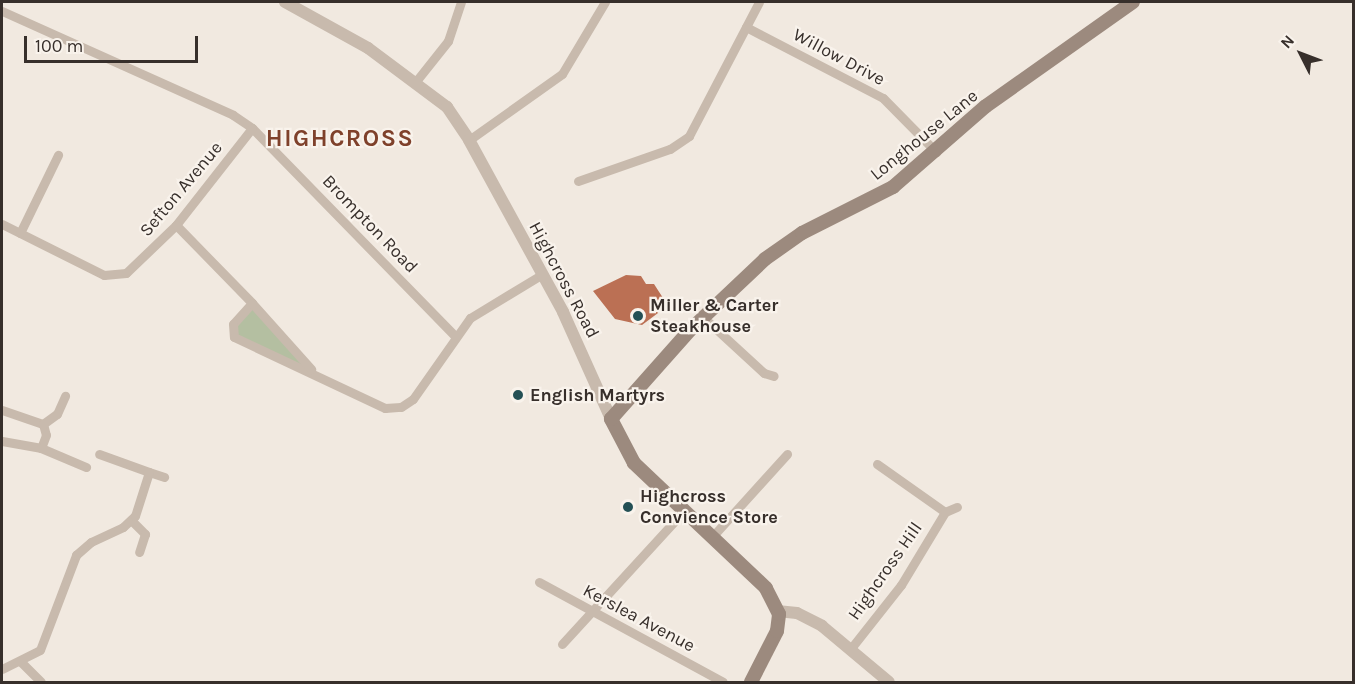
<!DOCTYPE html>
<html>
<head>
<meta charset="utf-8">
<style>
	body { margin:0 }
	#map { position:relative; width:1355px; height:684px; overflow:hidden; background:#f1e9e0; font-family:Karla,sans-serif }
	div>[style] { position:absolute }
	.green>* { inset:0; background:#b4bfa1 }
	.building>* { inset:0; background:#bb7054 }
	.minor>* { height:9px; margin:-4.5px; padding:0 4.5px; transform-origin:4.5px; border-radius:4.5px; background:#c8baad }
	.tertiary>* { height:12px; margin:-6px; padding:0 6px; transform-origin:6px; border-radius:6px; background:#c8baad }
	.secondary>* { height:14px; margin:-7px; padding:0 7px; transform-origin:7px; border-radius:7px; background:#9c8a7e }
	.dots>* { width:16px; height:16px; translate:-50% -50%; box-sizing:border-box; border:3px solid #f9f3ec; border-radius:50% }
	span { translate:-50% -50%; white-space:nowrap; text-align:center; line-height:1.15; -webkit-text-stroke:4.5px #f9f3ec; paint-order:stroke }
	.street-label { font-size:18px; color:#372f2b }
	.poi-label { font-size:18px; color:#372f2b; font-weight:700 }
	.left { translate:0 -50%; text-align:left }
	.district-label { font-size:24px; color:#7f412b; font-weight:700; letter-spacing:1.5px }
	.frame { position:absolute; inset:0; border:3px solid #372f2b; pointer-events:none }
	.north { position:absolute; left:1271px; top:24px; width:60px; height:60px; -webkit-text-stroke:4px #f9f3ec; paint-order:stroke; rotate:312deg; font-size:16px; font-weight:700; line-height:24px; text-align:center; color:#372f2b }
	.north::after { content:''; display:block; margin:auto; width:21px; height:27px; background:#372f2b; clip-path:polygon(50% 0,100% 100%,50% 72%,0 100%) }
	.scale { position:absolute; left:24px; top:36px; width:174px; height:27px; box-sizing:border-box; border:3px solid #372f2b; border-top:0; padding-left:8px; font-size:18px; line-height:21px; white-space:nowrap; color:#372f2b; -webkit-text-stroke:4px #f9f3ec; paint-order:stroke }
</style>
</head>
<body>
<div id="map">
	<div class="green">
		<i style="clip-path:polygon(252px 303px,313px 371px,234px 337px,233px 324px)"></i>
	</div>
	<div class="building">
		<i style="clip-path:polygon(626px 275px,641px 276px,646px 284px,654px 284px,663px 298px,652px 306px,658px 313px,642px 325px,615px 319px,593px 291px)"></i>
	</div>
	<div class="minor">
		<i style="left:2px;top:11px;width:253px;rotate:24.2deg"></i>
		<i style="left:233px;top:115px;width:23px;rotate:34deg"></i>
		<i style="left:252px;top:128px;width:291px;rotate:45.7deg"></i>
		<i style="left:746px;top:27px;width:154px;rotate:27.4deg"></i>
		<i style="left:883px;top:98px;width:76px;rotate:45.5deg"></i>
		<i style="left:417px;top:80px;width:50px;rotate:-51.5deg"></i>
		<i style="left:448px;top:41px;width:41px;rotate:-71.6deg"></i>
		<i style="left:469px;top:140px;width:114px;rotate:-35.4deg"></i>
		<i style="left:562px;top:74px;width:84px;rotate:-59.2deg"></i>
		<i style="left:578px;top:181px;width:97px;rotate:-19.2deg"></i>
		<i style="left:670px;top:149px;width:23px;rotate:-34deg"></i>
		<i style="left:689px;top:136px;width:151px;rotate:-62.4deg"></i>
		<i style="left:2px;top:224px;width:114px;rotate:26.6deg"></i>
		<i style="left:104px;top:275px;width:22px;rotate:-5deg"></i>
		<i style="left:126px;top:273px;width:69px;rotate:-43.8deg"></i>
		<i style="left:176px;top:225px;width:123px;rotate:-51.9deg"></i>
		<i style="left:176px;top:225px;width:109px;rotate:45.7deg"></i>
		<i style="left:252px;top:303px;width:28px;rotate:132deg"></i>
		<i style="left:233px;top:324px;width:13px;rotate:86deg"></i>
		<i style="left:234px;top:337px;width:167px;rotate:25.2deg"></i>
		<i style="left:385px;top:408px;width:16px;rotate:-4deg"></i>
		<i style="left:401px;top:407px;width:14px;rotate:-34deg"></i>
		<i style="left:413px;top:399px;width:99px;rotate:-54.9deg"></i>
		<i style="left:470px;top:318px;width:83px;rotate:-31.2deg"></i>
		<i style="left:20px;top:233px;width:87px;rotate:-64deg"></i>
		<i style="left:252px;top:303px;width:89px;rotate:48.2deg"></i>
		<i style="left:703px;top:317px;width:83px;rotate:42.6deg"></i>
		<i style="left:764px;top:373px;width:10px;rotate:17deg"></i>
		<i style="left:2px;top:410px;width:43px;rotate:18.9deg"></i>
		<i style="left:43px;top:424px;width:11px;rotate:75deg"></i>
		<i style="left:46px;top:435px;width:14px;rotate:111deg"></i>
		<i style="left:43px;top:424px;width:17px;rotate:-36deg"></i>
		<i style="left:57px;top:414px;width:20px;rotate:-66deg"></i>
		<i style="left:2px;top:441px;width:40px;rotate:10deg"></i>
		<i style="left:41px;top:448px;width:49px;rotate:22.9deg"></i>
		<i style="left:877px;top:464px;width:83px;rotate:35.2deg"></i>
		<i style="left:149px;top:472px;width:16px;rotate:18deg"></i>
		<i style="left:131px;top:520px;width:20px;rotate:45deg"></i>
		<i style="left:145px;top:534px;width:19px;rotate:108deg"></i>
		<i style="left:712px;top:537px;width:112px;rotate:-47.9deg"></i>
		<i style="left:539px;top:582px;width:209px;rotate:28.5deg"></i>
		<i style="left:562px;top:644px;width:180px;rotate:-47.5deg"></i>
		<i style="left:852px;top:647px;width:79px;rotate:-51.7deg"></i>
		<i style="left:901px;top:585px;width:85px;rotate:-58.9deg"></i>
		<i style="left:945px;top:512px;width:13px;rotate:-23deg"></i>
		<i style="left:21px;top:662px;width:28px;rotate:45deg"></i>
		<i style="left:2px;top:669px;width:42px;rotate:-26.6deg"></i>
		<i style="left:40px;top:650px;width:102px;rotate:-69.2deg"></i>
		<i style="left:76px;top:555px;width:20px;rotate:-41deg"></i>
		<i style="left:91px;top:542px;width:35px;rotate:-25deg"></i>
		<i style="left:123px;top:527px;width:16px;rotate:-43deg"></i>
		<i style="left:135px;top:516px;width:46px;rotate:-72.3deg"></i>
		<i style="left:149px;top:472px;width:53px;rotate:-160.2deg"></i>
	</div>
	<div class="tertiary">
		<i style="left:285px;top:2px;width:95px;rotate:29deg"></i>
		<i style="left:368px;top:48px;width:99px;rotate:36.8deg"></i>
		<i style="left:447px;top:107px;width:40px;rotate:56deg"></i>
		<i style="left:469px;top:140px;width:196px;rotate:61.3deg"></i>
		<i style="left:563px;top:312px;width:117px;rotate:65.8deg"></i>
		<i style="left:777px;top:611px;width:20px;rotate:6deg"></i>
		<i style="left:797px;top:613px;width:28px;rotate:27deg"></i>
		<i style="left:822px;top:626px;width:87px;rotate:39.9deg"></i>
	</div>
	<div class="secondary">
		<i style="left:751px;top:682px;width:57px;rotate:-63deg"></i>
		<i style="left:777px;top:631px;width:17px;rotate:-83deg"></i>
		<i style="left:779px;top:614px;width:29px;rotate:-117deg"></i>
		<i style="left:766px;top:588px;width:182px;rotate:-136.6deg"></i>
		<i style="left:634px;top:463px;width:50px;rotate:-117.6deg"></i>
		<i style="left:611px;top:419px;width:119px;rotate:-48.4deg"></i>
		<i style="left:690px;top:330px;width:103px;rotate:-43.4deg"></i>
		<i style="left:765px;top:259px;width:45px;rotate:-35.1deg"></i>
		<i style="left:802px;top:233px;width:102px;rotate:-26.8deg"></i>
		<i style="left:893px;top:187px;width:123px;rotate:-41.1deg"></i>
		<i style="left:986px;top:106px;width:180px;rotate:-35.3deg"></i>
	</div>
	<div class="dots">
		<i style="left:638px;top:316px;background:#245055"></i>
		<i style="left:518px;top:395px;background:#245055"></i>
		<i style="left:628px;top:507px;background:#245055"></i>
	</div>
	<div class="street-label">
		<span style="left:839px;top:57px;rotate:28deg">Willow Drive</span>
		<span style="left:924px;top:135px;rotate:-39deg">Longhouse Lane</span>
		<span style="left:181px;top:189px;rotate:-50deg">Sefton Avenue</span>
		<span style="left:370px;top:224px;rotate:46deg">Brompton Road</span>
		<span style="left:564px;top:280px;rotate:62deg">Highcross Road</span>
		<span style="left:885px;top:571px;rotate:-55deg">Highcross Hill</span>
		<span style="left:639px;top:618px;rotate:28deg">Kerslea Avenue</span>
	</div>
	<div class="poi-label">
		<span class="left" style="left:650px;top:316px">Miller &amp; Carter<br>Steakhouse</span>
		<span class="left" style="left:530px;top:395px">English Martyrs</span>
		<span class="left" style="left:640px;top:507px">Highcross<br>Convience Store</span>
	</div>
	<div class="district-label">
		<span style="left:340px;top:139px">HIGHCROSS</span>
	</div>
	<div class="frame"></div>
	<div class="north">N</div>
	<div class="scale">100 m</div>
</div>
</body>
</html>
